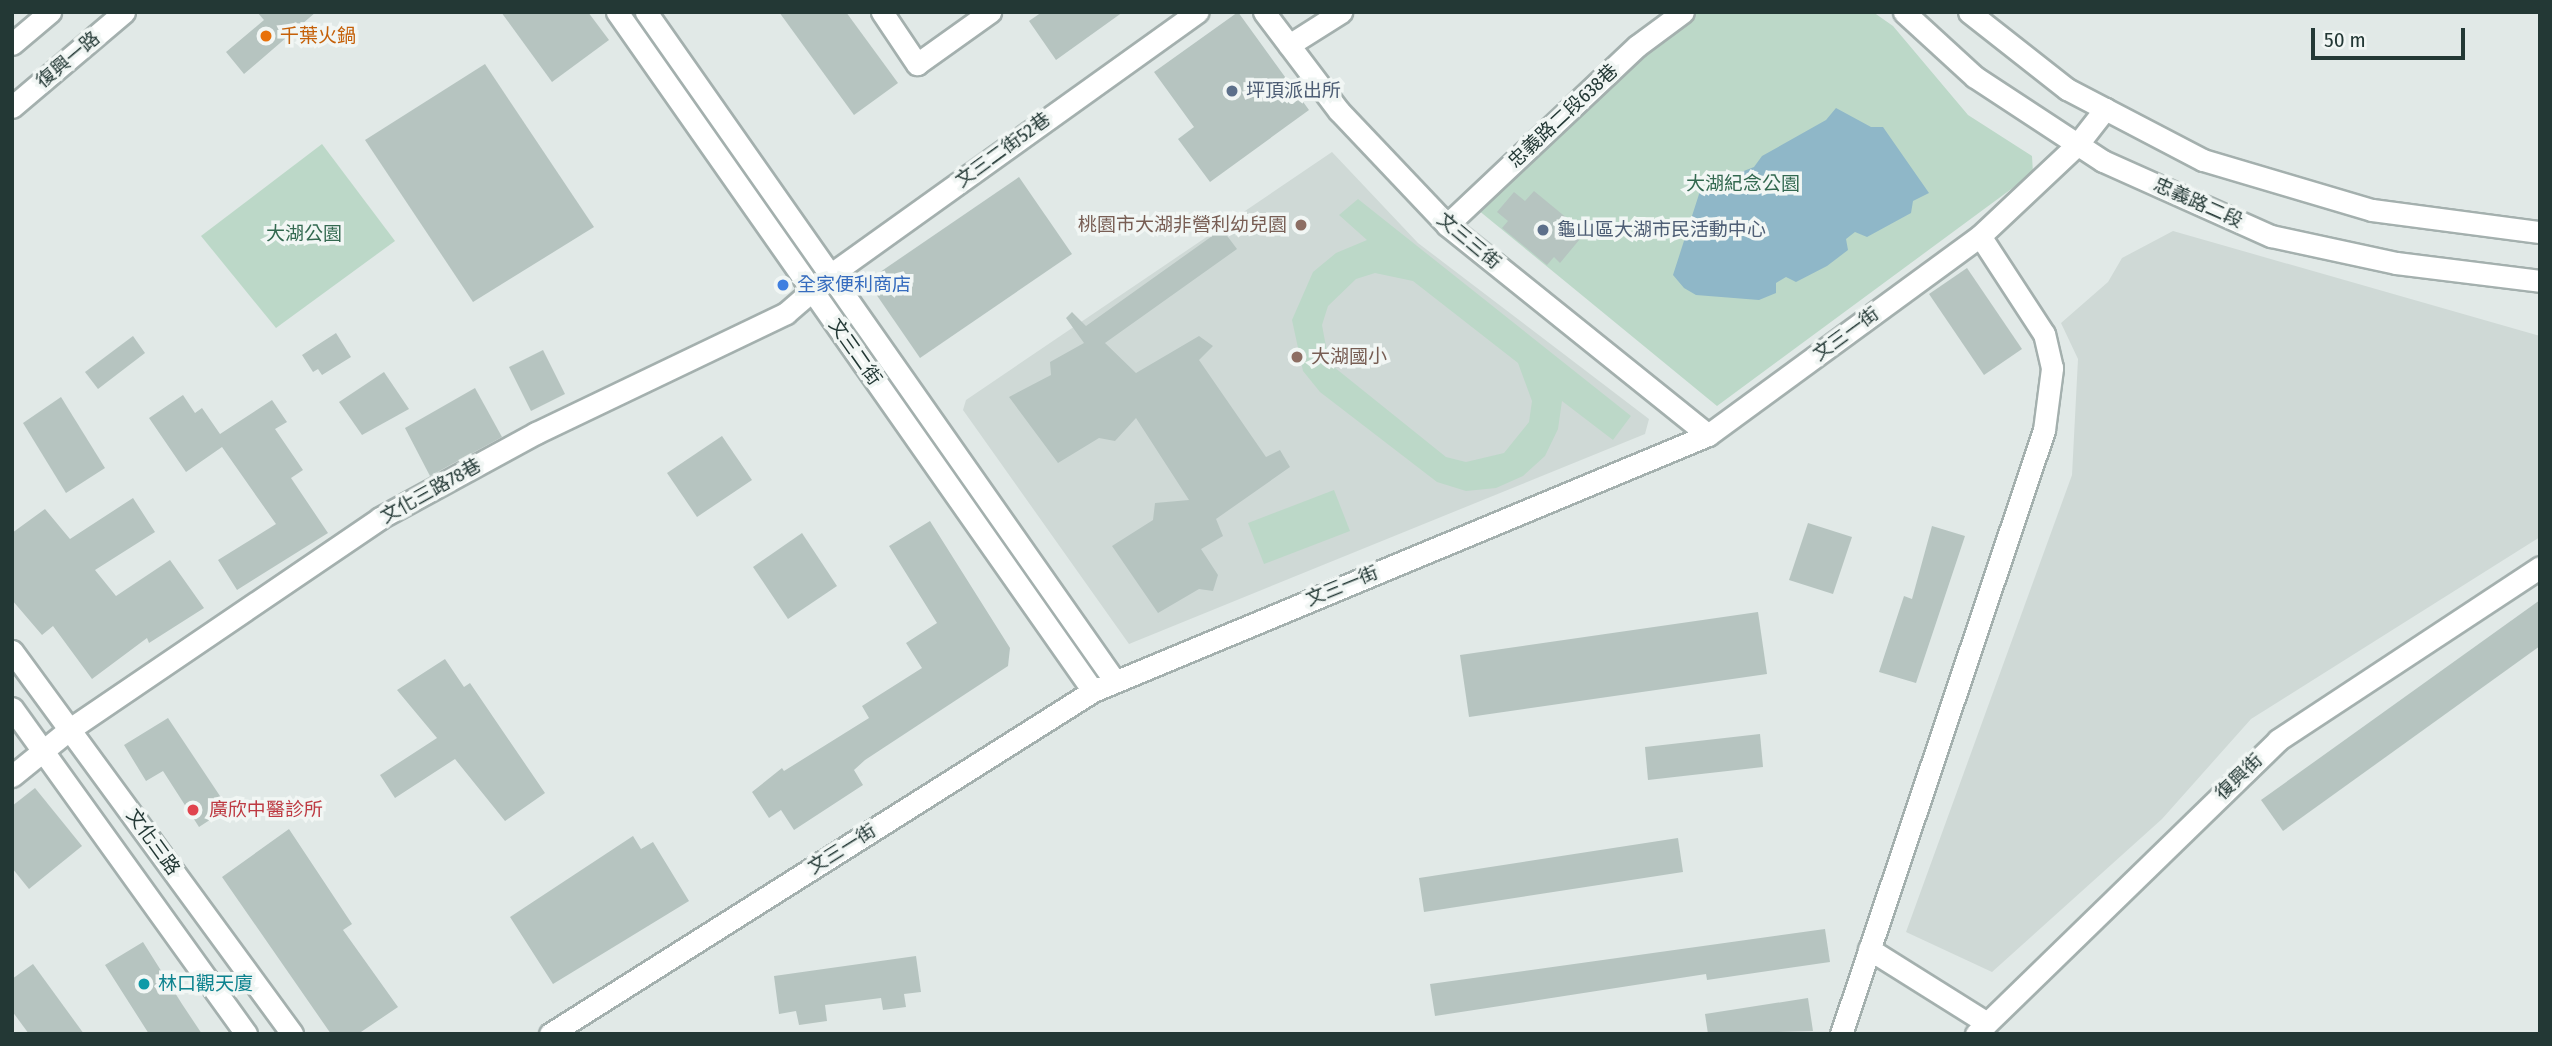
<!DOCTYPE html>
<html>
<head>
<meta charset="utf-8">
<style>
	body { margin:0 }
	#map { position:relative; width:2552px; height:1046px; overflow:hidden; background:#e1e9e7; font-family:"Fira Sans Condensed","Noto Sans TC",sans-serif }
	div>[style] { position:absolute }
	.built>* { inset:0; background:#cfd9d6 }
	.green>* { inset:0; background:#bcd8c8 }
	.water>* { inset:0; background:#8fb7c8 }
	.building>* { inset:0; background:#b6c4c0 }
	.roads { filter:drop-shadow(2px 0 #a4b0ae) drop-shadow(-2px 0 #a4b0ae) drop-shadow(0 2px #a4b0ae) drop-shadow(0 -2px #a4b0ae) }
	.street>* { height:21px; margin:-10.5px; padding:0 10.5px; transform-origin:10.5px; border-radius:10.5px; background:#fff }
	.secondary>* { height:21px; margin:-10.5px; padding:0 10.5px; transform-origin:10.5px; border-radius:10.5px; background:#fff }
	.dots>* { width:19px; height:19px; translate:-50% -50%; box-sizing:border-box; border:4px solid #f1f6f4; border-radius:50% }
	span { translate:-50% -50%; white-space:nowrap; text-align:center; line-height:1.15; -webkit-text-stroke:7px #f1f6f4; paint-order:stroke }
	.food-label { font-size:19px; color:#c56008 }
	.left { translate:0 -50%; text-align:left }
	.street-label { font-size:19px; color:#233835 }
	.service-label { font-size:19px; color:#4e5e75 }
	.park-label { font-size:19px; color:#336950 }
	.education-label { font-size:19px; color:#785e54 }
	.right { translate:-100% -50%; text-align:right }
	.shop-label { font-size:19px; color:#366cbe }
	.health-label { font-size:19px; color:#be3a42 }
	.culture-label { font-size:19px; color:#0d838f }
	.frame { position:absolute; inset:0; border:14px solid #233835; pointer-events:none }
	.scale { position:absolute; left:2311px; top:28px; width:154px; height:32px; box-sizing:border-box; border:4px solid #233835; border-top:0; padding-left:9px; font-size:21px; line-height:24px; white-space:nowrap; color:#233835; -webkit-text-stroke:5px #f1f6f4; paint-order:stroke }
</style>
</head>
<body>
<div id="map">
	<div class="built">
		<i style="clip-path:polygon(1332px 152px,1418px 243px,1649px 419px,1645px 434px,1129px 644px,963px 410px,966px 400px)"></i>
		<i style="clip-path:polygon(2173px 231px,2540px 336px,2540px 537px,2251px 719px,2162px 819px,1992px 972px,1906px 932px,2072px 475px,2078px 359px,2061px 323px,2108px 282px,2122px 258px)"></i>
	</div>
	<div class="green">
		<i style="clip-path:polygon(1686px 12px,1873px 12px,1893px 26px,1968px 115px,2032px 156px,2033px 173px,1717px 406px,1472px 205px)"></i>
		<i style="clip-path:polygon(322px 144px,395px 241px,276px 328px,201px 236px)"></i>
		<i style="clip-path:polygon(evenodd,1358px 199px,1631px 416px,1613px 440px,1562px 401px,1558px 429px,1545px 456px,1523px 476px,1496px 488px,1466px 491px,1437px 482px,1320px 392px,1303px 371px,1292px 320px,1313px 272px,1336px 253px,1367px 240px,1339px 215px,1358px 199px,1375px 273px,1413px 281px,1518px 363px,1532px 401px,1529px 422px,1504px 453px,1466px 462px,1446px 457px,1329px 363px,1322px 325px,1328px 306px,1356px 279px,1375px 273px)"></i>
		<i style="clip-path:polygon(1334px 490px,1350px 531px,1264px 564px,1248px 523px)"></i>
	</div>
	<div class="water">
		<i style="clip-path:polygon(1836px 108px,1871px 127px,1883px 127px,1929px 193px,1913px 201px,1911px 213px,1867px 237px,1855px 232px,1846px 239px,1848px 250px,1827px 266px,1796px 282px,1786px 277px,1776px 283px,1776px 293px,1759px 300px,1696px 295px,1684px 288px,1673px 275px,1701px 188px,1754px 167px,1762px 156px,1826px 120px)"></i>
	</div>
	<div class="building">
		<i style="clip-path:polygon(257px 12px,316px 12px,244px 74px,226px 52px,264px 20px)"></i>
		<i style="clip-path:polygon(501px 12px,588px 12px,609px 40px,552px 82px)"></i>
		<i style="clip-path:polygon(779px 12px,846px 12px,898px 83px,854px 115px)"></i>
		<i style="clip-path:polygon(1042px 12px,1123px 12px,1056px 60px,1029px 21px)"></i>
		<i style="clip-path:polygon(1238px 12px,1309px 110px,1210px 182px,1178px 139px,1194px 127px,1154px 72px)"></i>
		<i style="clip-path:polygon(485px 64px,594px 227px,473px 302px,365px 140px)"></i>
		<i style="clip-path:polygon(1019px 177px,1072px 254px,920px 358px,867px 281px)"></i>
		<i style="clip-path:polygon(1534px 191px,1585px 233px,1560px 263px,1554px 257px,1547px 265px,1502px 228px,1508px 221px,1497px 212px,1514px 192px,1525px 201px)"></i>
		<i style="clip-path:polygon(1222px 229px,1237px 249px,1105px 343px,1136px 373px,1199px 336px,1213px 346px,1199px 360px,1266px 457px,1280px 450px,1290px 467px,1216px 519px,1223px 536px,1201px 549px,1218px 575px,1213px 591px,1199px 589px,1158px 613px,1112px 546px,1153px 520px,1155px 503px,1189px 500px,1136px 418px,1115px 441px,1099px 438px,1058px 463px,1009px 397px,1051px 375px,1050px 362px,1084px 343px,1066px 318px,1072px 312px,1086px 326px)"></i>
		<i style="clip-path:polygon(1967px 268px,2022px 349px,1984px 375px,1929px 294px)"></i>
		<i style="clip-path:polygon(336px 333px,351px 357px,322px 375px,318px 369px,313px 372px,302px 355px)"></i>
		<i style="clip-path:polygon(133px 336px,145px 353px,98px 389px,85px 372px)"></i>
		<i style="clip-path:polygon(543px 350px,565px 394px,531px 411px,509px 367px)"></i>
		<i style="clip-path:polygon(384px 372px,409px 409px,362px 435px,339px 402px)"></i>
		<i style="clip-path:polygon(475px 388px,502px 437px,430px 476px,405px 428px)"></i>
		<i style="clip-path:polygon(183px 395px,195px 413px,202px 408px,220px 434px,272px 400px,287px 422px,275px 429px,303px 470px,291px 478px,328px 533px,237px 590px,218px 560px,276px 524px,222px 447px,186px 472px,149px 418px)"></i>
		<i style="clip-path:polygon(61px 397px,105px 468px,66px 493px,23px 423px)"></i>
		<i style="clip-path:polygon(722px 436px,752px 480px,697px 517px,667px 473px)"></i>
		<i style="clip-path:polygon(133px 498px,155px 532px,95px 570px,116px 596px,170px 560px,204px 608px,149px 643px,147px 638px,92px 679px,53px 626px,42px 635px,12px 600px,12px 533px,45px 509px,70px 539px)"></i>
		<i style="clip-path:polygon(930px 521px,1010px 648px,1008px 666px,865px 760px,854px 770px,863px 785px,794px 830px,781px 810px,769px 818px,752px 792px,782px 768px,784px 771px,869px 718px,862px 706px,922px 668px,906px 643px,937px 623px,889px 546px)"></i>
		<i style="clip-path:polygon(1808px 523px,1852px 537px,1833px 594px,1789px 580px)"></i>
		<i style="clip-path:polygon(1932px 526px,1965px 536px,1916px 683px,1879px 672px,1904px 596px,1912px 599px)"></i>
		<i style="clip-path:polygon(802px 533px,837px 586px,788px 619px,753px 567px)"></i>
		<i style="clip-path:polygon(2540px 600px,2540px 646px,2283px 831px,2261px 800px)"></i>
		<i style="clip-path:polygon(1758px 612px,1767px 674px,1469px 717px,1460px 655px)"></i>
		<i style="clip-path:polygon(445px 659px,464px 687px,470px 683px,545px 793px,505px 821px,455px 759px,395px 798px,380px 775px,437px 738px,397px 690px)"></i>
		<i style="clip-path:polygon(168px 718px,228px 808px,199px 827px,163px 771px,146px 781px,124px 745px)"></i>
		<i style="clip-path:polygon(1760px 734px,1763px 767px,1648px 780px,1645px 747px)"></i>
		<i style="clip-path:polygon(35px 788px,82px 846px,29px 889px,12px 868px,12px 806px)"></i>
		<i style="clip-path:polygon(289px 829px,352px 924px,343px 930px,398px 1007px,358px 1034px,331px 1034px,222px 877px)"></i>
		<i style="clip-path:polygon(633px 836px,641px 849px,653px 842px,689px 901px,553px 984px,510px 917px)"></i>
		<i style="clip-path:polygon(1678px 838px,1683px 872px,1424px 912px,1419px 878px)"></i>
		<i style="clip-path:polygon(1825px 929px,1830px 962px,1707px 980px,1706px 974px,1435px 1016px,1430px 984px)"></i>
		<i style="clip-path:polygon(143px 942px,182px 1004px,202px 1034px,149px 1034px,105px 965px)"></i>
		<i style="clip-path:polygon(916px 956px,921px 992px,904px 994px,906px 1007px,883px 1010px,881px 998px,825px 1005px,827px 1021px,799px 1025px,796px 1011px,779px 1014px,774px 976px)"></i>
		<i style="clip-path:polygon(33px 964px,84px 1034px,29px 1034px,12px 1011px,12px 979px)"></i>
		<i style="clip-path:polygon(1808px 998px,1813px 1031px,1708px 1034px,1705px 1014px)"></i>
	</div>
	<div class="roads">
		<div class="street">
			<i style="left:617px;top:12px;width:829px;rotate:54.97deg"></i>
			<i style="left:646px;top:12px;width:816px;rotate:54.98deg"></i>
			<i style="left:882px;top:12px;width:63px;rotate:56.1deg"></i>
			<i style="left:917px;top:64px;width:90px;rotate:-35.5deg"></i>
			<i style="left:1264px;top:12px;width:124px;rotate:52.9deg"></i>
			<i style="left:1339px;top:111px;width:157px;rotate:46.5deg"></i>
			<i style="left:1447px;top:225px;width:335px;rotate:38.8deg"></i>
			<i style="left:1289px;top:45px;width:62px;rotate:-32.4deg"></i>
			<i style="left:1447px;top:225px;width:261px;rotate:-43.3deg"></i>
			<i style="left:1637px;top:46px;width:57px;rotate:-36.5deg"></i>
			<i style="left:12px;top:776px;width:75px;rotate:-39deg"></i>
			<i style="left:70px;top:729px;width:375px;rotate:-34.2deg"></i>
			<i style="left:380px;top:518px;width:178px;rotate:-28.6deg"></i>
			<i style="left:536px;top:433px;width:277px;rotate:-25.6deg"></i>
			<i style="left:786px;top:313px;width:58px;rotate:-40.8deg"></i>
			<i style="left:830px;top:275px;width:452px;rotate:-35.6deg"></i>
			<i style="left:1869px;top:949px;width:139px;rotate:32.1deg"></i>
			<i style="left:550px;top:1034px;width:642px;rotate:-32.28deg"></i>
			<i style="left:1093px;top:691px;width:666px;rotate:-22.6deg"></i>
			<i style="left:1708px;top:435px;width:337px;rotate:-36.2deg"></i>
			<i style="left:1980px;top:236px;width:133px;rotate:-43.2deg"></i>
			<i style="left:2077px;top:145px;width:46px;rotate:-52.1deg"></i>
			<i style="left:1841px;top:1034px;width:637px;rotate:-71.42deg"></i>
			<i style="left:2044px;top:430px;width:63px;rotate:-82.6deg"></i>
			<i style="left:2052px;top:368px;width:35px;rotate:-103deg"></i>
			<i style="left:2044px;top:334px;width:117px;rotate:-123.1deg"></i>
			<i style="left:1976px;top:1034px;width:421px;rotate:-44.2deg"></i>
			<i style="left:2278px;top:740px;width:314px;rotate:-33.4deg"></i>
		</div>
		<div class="secondary">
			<i style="left:1904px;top:12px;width:96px;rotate:42.5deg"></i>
			<i style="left:1975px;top:77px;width:153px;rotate:33.3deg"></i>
			<i style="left:2103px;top:161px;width:184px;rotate:24.1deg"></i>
			<i style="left:2271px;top:236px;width:128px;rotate:12.2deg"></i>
			<i style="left:2396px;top:263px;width:145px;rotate:7.1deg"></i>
			<i style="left:1969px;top:12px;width:125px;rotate:38.2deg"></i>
			<i style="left:2067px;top:89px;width:153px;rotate:27.6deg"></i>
			<i style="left:2203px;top:160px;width:176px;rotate:16.5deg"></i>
			<i style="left:2372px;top:210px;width:169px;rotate:7.5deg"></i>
			<i style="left:12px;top:44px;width:50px;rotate:-40.1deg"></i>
			<i style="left:12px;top:107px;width:147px;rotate:-40.3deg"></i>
			<i style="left:12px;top:651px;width:474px;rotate:53.8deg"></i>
			<i style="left:12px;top:708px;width:401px;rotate:54.3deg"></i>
		</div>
	</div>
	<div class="dots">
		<i style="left:266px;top:36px;background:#e8710a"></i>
		<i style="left:1232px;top:91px;background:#5c6f8a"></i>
		<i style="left:1301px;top:225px;background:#8d6e63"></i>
		<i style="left:1543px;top:230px;background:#5c6f8a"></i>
		<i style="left:783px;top:285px;background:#3f7fe0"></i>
		<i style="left:1297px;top:357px;background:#8d6e63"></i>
		<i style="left:193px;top:810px;background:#e0444e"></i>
		<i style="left:144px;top:984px;background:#0f9aa8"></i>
	</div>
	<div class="food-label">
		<span class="left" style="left:280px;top:36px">千葉火鍋</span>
	</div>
	<div class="street-label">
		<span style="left:68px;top:60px;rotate:-40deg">復興一路</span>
		<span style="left:1563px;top:116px;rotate:-43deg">忠義路二段638巷</span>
		<span style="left:1003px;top:150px;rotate:-36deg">文三二街52巷</span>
		<span style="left:2198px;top:203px;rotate:24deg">忠義路二段</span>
		<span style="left:1469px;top:241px;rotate:40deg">文三三街</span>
		<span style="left:1846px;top:334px;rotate:-36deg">文三一街</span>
		<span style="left:855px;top:352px;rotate:55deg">文三二街</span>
		<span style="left:431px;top:491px;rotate:-29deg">文化三路78巷</span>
		<span style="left:1342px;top:586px;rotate:-22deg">文三一街</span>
		<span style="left:2239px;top:777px;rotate:-44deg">復興街</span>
		<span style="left:153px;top:842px;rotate:54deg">文化三路</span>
		<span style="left:842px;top:849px;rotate:-32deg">文三一街</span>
	</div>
	<div class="service-label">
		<span class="left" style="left:1246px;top:91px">坪頂派出所</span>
		<span class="left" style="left:1557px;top:230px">龜山區大湖市民活動中心</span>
	</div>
	<div class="park-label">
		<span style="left:1743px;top:184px">大湖紀念公園</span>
		<span style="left:304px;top:234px">大湖公園</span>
	</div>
	<div class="education-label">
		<span class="right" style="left:1287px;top:225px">桃園市大湖非營利幼兒園</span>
		<span class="left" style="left:1311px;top:357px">大湖國小</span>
	</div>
	<div class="shop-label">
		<span class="left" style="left:797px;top:285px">全家便利商店</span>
	</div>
	<div class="health-label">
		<span class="left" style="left:209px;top:810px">廣欣中醫診所</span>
	</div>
	<div class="culture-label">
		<span class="left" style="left:158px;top:984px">林口觀天廈</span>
	</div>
	<div class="frame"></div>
	<div class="scale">50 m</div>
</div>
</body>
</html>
